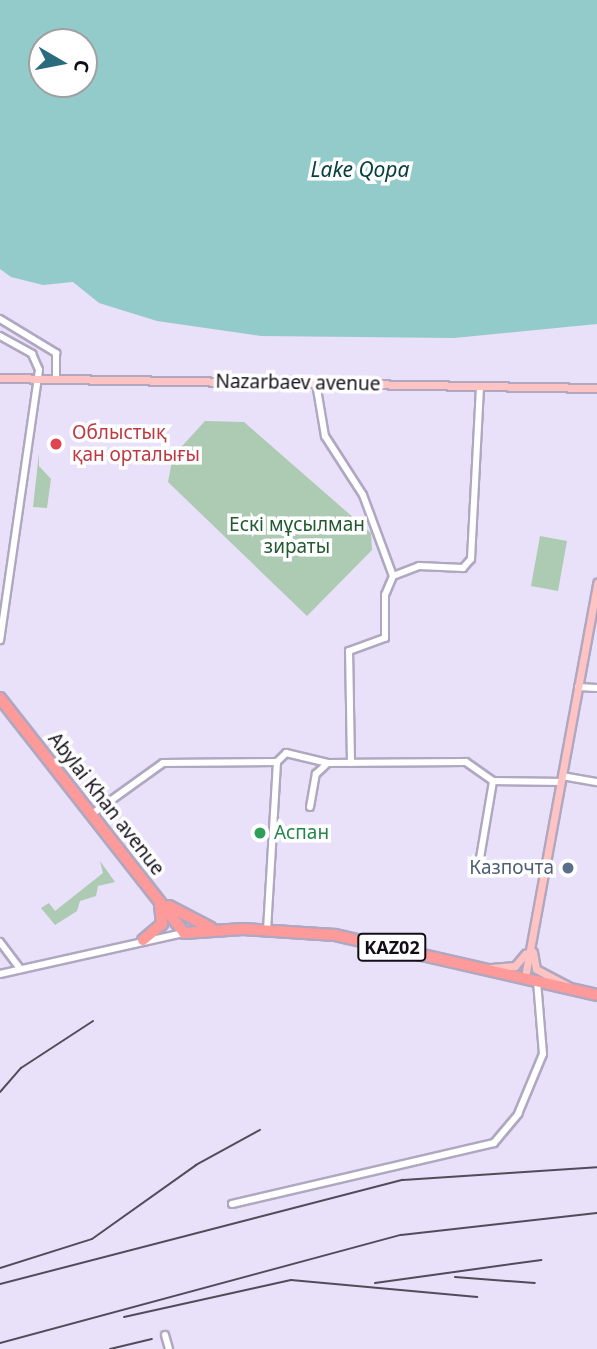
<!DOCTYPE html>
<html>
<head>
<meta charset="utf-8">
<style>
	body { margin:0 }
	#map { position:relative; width:597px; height:1349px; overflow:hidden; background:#e9e0f9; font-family:"Noto Sans",sans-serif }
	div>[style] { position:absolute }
	.green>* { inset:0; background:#accbb2 }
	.water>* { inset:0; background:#93cbcb }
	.roads { filter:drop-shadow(2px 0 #b0a7c0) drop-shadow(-2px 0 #b0a7c0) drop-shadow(0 2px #b0a7c0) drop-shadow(0 -2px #b0a7c0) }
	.minor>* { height:6px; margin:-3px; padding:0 3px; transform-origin:3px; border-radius:3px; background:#fff }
	.major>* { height:7px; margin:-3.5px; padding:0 3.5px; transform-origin:3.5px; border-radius:3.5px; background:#fec3c2 }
	.highway>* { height:10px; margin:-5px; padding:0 5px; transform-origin:5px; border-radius:5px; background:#fe9b9a }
	.rail>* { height:2px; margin:-1px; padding:0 1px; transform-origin:1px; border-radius:1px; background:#524c5a }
	.dots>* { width:19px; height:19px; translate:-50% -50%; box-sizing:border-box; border:4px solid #fff; border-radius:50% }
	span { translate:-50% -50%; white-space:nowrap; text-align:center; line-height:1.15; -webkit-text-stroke:7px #fff; paint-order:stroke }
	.shield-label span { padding:2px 5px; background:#fff; border:2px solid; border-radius:5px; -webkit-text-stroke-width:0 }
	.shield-label { font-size:18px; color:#120e17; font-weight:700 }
	.street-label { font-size:19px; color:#120e17 }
	.health-label { font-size:19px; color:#be3a42 }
	.left { translate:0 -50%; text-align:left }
	.park-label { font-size:19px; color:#215931 }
	.leisure-label { font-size:19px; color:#27864d }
	.service-label { font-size:19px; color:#4e5e75 }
	.right { translate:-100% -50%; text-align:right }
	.water-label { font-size:21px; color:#073e3f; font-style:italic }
	.north { position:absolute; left:28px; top:28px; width:70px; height:70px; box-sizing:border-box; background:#fff; border:2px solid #a09fa2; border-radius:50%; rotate:100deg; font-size:19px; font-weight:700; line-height:28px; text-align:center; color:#120e17 }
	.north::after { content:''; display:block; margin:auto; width:24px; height:32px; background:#286c7d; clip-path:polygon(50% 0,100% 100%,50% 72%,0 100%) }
</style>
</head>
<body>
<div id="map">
	<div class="green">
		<i style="clip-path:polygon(205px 421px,244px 422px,371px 533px,372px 550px,307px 616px,168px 482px,173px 456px)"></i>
		<i style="clip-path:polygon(39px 453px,39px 466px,51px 479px,47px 508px,33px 507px)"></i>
		<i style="clip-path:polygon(540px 536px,567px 541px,558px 591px,531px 586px)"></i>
		<i style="clip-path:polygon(100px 861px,115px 882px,98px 886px,96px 896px,80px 901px,77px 911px,55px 925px,41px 908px,49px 903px,55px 911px,103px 873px)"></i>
	</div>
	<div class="water">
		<i style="clip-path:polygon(evenodd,0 0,597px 0,597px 324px,454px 338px,261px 336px,157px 321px,99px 303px,73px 282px,43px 285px,11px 277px,0 269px,0 0,42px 42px,84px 42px,84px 84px,42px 84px,42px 42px)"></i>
	</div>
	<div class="roads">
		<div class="minor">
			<i style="left:0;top:319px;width:66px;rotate:31.3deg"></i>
			<i style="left:56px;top:353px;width:26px;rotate:90deg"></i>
			<i style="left:0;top:336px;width:37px;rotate:29deg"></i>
			<i style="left:32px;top:354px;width:17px;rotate:66deg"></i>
			<i style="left:39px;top:370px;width:273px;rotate:98.2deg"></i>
			<i style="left:316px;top:383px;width:54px;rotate:80.4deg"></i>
			<i style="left:325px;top:436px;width:70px;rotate:57.2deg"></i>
			<i style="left:363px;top:495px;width:86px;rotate:69.7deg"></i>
			<i style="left:578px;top:687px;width:19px;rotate:3deg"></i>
			<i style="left:277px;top:762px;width:13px;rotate:-45deg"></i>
			<i style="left:286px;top:753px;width:43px;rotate:13.4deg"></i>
			<i style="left:351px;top:763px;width:112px;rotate:-91deg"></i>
			<i style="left:349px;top:651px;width:38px;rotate:-20deg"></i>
			<i style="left:385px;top:638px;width:43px;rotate:-90deg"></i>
			<i style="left:385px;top:595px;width:21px;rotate:-67deg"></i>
			<i style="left:393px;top:576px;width:28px;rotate:-21deg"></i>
			<i style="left:419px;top:566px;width:44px;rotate:2.6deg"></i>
			<i style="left:463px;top:568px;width:12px;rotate:-48deg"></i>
			<i style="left:471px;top:559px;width:173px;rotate:-87deg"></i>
			<i style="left:562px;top:776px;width:36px;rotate:10deg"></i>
			<i style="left:310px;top:807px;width:34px;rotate:-80deg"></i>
			<i style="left:316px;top:774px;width:16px;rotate:-43deg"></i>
			<i style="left:328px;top:763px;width:138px;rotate:-0.4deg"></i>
			<i style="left:466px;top:762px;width:33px;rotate:35deg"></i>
			<i style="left:92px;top:814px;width:87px;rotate:-35.7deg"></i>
			<i style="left:163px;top:763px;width:114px;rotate:-0.5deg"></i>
			<i style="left:277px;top:762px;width:167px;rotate:93.4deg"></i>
			<i style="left:478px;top:870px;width:90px;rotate:-80.4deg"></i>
			<i style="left:493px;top:781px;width:68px;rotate:0.8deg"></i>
			<i style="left:0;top:942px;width:34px;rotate:53deg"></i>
			<i style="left:0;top:974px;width:189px;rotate:-12.6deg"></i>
			<i style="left:232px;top:1204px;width:269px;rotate:-13.1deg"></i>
			<i style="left:494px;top:1143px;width:38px;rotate:-50deg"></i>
			<i style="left:518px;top:1114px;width:65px;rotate:-67.4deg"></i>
			<i style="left:543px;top:1054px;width:73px;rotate:-94.7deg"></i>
			<i style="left:165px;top:1335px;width:15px;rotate:74deg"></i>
		</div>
		<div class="major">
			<i style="left:0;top:378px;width:597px;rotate:0.96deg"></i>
			<i style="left:533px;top:952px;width:17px;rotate:80deg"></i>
			<i style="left:536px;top:969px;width:36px;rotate:28deg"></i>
			<i style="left:491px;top:968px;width:24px;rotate:-5deg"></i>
			<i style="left:515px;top:966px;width:16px;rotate:-50deg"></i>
			<i style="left:525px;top:977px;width:401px;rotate:-79.6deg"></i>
		</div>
		<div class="highway">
			<i style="left:0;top:698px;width:298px;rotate:51.9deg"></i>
			<i style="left:184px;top:933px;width:59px;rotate:-3.9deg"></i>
			<i style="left:243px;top:929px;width:92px;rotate:3.7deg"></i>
			<i style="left:335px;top:935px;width:269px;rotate:12.9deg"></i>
			<i style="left:169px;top:906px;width:47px;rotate:27.6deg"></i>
			<i style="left:143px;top:940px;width:25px;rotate:-40deg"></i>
			<i style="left:162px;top:924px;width:19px;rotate:-96deg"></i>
		</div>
	</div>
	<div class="rail">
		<i style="left:0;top:1092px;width:32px;rotate:-49deg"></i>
		<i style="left:21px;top:1068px;width:86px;rotate:-33.1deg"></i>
		<i style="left:0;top:1268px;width:96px;rotate:-17.5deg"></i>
		<i style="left:92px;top:1239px;width:128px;rotate:-35.4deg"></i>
		<i style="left:196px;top:1165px;width:73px;rotate:-28.7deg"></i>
		<i style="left:455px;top:1277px;width:80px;rotate:4.3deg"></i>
		<i style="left:375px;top:1283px;width:168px;rotate:-7.9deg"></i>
		<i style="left:0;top:1284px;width:416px;rotate:-14.5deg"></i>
		<i style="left:403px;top:1180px;width:194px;rotate:-3.8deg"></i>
		<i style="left:124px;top:1317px;width:171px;rotate:-12.5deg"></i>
		<i style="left:291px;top:1280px;width:187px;rotate:5.2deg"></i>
		<i style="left:0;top:1343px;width:415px;rotate:-15.1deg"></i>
		<i style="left:401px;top:1235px;width:197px;rotate:-6.4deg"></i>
		<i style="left:110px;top:1349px;width:43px;rotate:-13.4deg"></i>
	</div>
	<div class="dots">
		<i style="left:56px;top:444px;background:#e0444e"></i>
		<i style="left:260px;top:833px;background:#2e9e5b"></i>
		<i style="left:568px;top:868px;background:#5c6f8a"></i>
	</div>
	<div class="shield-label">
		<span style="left:392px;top:947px">KАZ02</span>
	</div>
	<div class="street-label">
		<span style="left:298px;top:383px;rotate:1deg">Nazarbaev avenue</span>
		<span style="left:106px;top:804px;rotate:52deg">Abylai Khan avenue</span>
	</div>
	<div class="health-label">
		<span class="left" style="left:72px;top:444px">Облыстық<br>қан орталығы</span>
	</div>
	<div class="park-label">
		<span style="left:297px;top:536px">Ескі мұсылман<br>зираты</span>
	</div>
	<div class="leisure-label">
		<span class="left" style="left:274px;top:833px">Аспан</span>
	</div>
	<div class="service-label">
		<span class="right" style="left:554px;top:868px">Казпочта</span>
	</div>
	<div class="water-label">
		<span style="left:360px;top:169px">Lake Qopa</span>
	</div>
	<div class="north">С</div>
</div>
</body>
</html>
